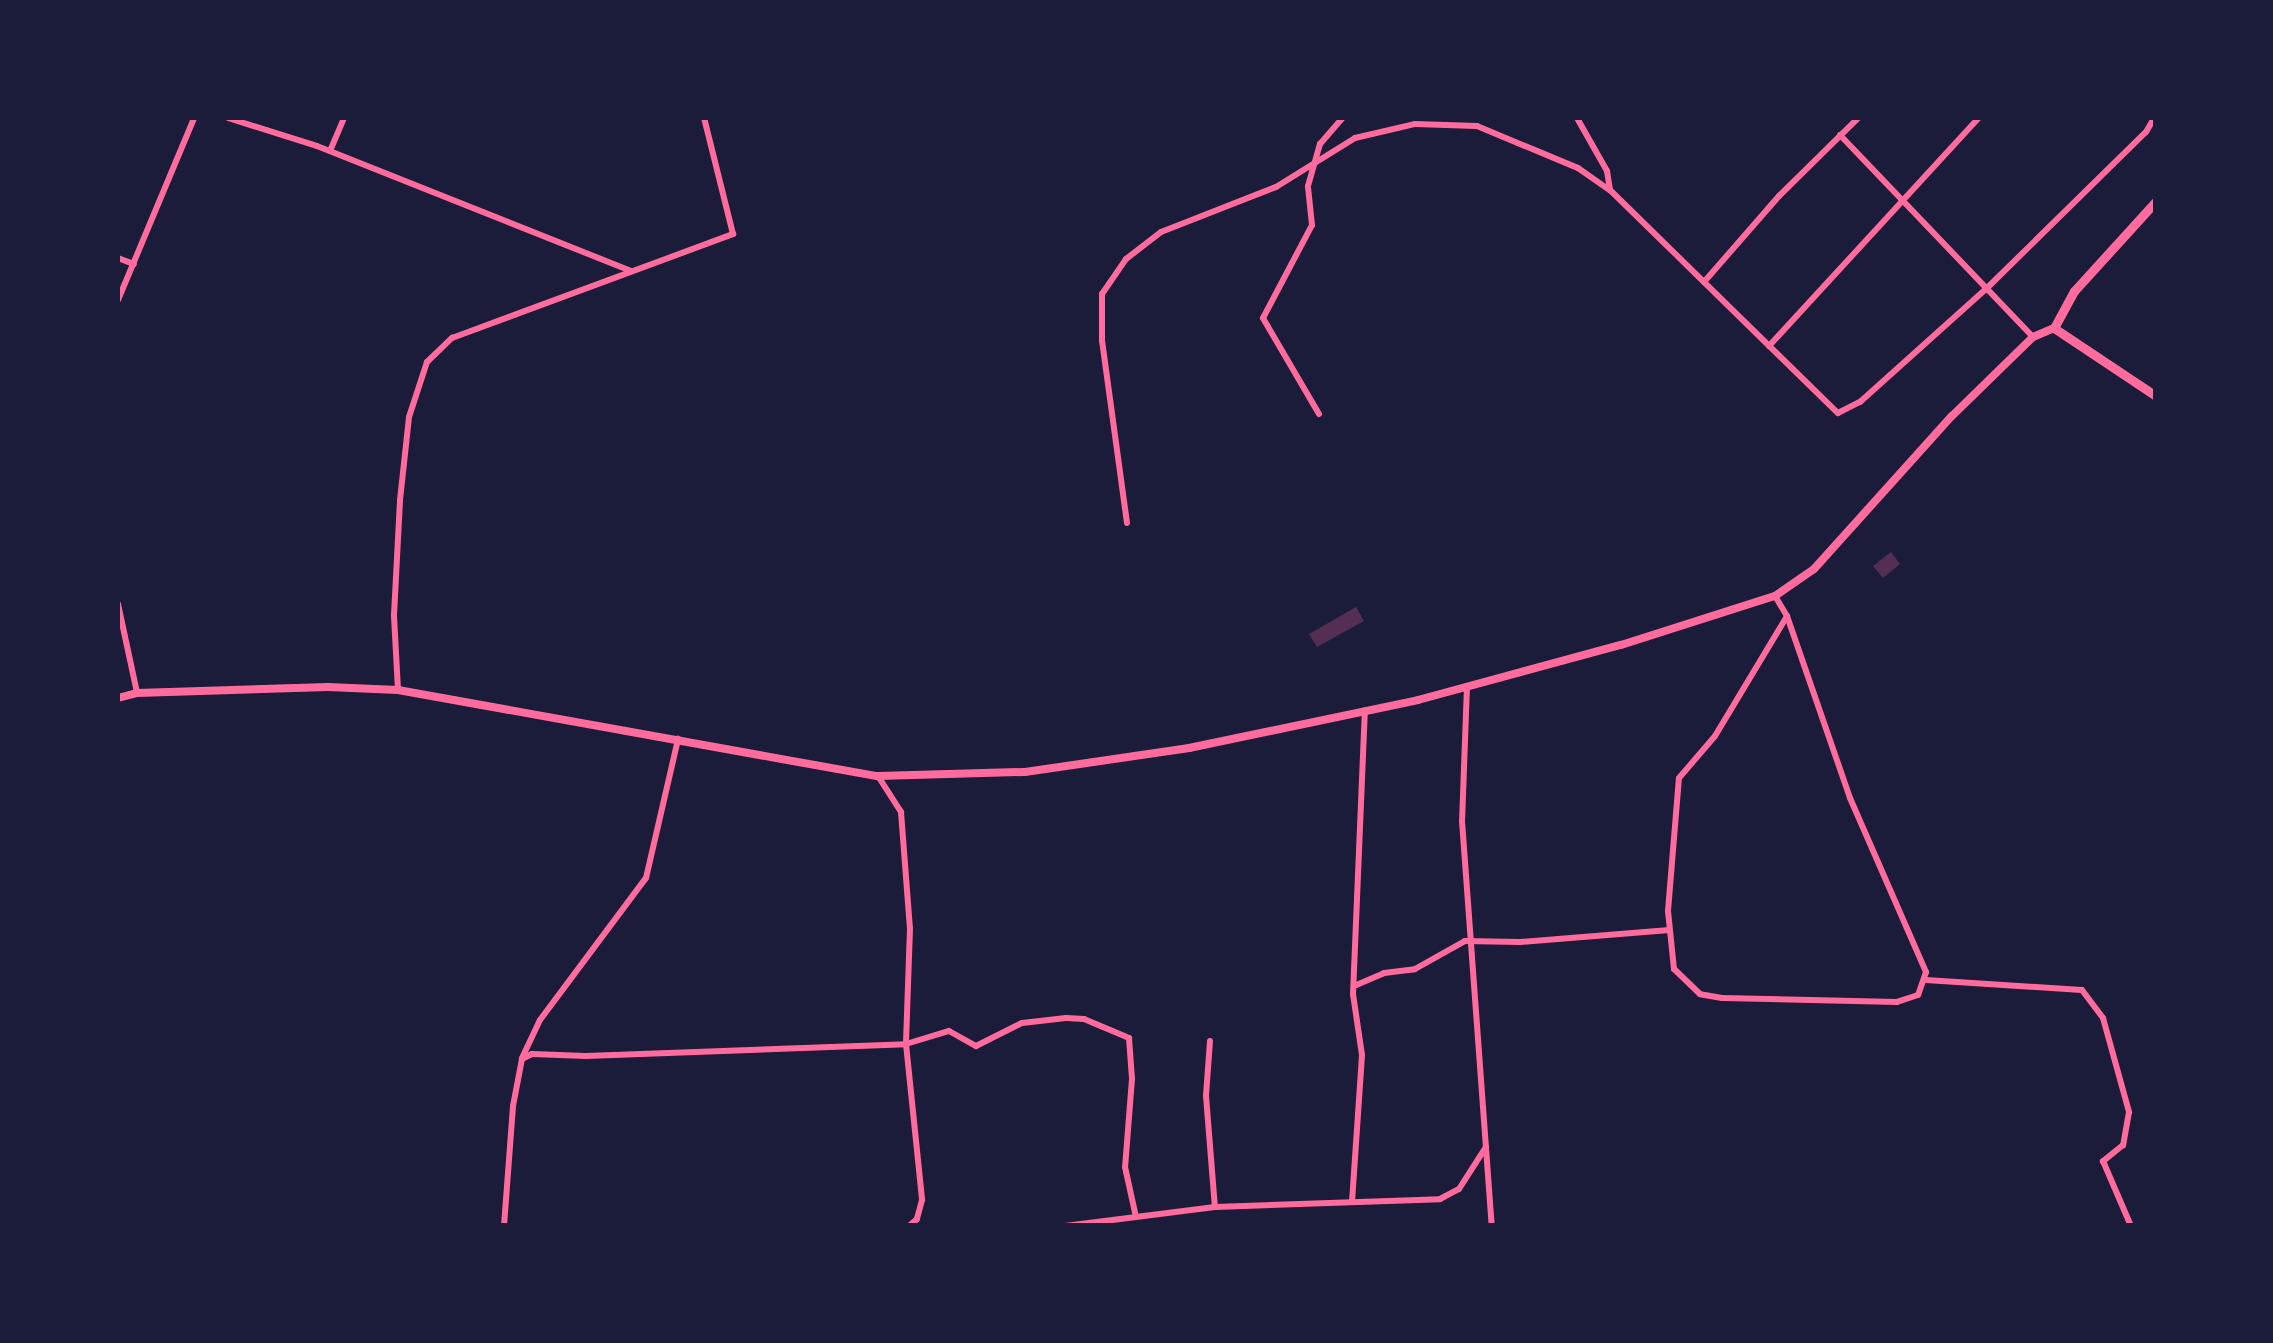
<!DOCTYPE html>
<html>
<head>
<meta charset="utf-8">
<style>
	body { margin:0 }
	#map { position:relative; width:2273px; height:1343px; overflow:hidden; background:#1b1b3a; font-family:"Golos Text",sans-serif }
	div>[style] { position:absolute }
	.building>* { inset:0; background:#542f53 }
	.minor>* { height:6px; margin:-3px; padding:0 3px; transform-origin:3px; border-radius:3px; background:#ff6b9d }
	.tertiary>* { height:8px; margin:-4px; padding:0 4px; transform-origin:4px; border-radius:4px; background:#ff6b9d }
	.secondary>* { height:9px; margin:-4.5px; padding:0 4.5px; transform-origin:4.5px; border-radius:4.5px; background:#ff6b9d }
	span { translate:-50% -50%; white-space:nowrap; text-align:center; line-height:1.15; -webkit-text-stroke:8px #1b1b3a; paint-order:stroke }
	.frame { position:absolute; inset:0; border:120px solid #1b1b3a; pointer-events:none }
</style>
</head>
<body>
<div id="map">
	<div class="building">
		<i style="clip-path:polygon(1891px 552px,1900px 564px,1883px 578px,1873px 566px)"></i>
		<i style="clip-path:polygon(1356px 607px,1364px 621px,1317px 647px,1309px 634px)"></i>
	</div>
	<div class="minor">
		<i style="left:228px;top:118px;width:93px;rotate:17.5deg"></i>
		<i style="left:317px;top:146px;width:338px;rotate:21.7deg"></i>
		<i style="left:1577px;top:118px;width:61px;rotate:60.5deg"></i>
		<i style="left:1607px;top:171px;width:19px;rotate:81deg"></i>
		<i style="left:1610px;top:190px;width:319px;rotate:44.4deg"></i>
		<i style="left:1838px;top:413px;width:25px;rotate:-27deg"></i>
		<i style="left:1860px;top:402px;width:168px;rotate:-41.9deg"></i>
		<i style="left:1985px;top:290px;width:226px;rotate:-44.5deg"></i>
		<i style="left:2146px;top:132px;width:16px;rotate:-60deg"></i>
		<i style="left:1840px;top:135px;width:279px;rotate:46.3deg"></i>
		<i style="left:330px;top:151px;width:36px;rotate:-67deg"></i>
		<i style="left:118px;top:258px;width:17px;rotate:21deg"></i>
		<i style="left:1704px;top:282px;width:114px;rotate:-48.9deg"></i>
		<i style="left:1779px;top:196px;width:111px;rotate:-44.6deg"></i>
		<i style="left:118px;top:300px;width:197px;rotate:-67.3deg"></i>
		<i style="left:1769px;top:346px;width:310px;rotate:-47.4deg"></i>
		<i style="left:1319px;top:414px;width:111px;rotate:-120.3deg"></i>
		<i style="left:1263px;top:318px;width:105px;rotate:-62.2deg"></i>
		<i style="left:1312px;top:225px;width:39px;rotate:-96deg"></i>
		<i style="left:1308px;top:186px;width:44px;rotate:-74.1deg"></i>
		<i style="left:1320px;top:144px;width:35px;rotate:-49deg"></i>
		<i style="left:1127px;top:523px;width:184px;rotate:-97.8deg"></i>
		<i style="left:1102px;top:341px;width:47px;rotate:-90deg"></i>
		<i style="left:1102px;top:294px;width:42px;rotate:-55.6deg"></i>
		<i style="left:1126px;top:259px;width:44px;rotate:-37.6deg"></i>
		<i style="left:1161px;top:232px;width:123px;rotate:-21.4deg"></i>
		<i style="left:1276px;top:187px;width:93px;rotate:-31.8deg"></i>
		<i style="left:1355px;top:138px;width:62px;rotate:-13.1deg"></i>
		<i style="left:1415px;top:124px;width:62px;rotate:1.8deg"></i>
		<i style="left:1477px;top:126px;width:109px;rotate:22.6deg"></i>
		<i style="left:1578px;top:168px;width:39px;rotate:35deg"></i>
		<i style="left:1775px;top:596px;width:23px;rotate:59deg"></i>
		<i style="left:1787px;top:616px;width:193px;rotate:70.9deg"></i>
		<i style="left:1850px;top:798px;width:190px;rotate:66.4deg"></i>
		<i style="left:1926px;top:972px;width:24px;rotate:109deg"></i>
		<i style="left:1918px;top:995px;width:22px;rotate:162deg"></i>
		<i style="left:1897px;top:1002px;width:175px;rotate:-178.7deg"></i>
		<i style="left:1722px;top:998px;width:22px;rotate:-170deg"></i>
		<i style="left:1700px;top:994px;width:36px;rotate:-136deg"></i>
		<i style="left:1674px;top:969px;width:58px;rotate:-95.9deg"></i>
		<i style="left:1668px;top:911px;width:133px;rotate:-85.3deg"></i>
		<i style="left:1679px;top:778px;width:55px;rotate:-49.4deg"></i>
		<i style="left:1715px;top:736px;width:140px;rotate:-59deg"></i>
		<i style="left:118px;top:604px;width:91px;rotate:77.9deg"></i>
		<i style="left:1467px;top:686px;width:135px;rotate:92.1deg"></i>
		<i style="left:1462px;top:821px;width:406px;rotate:85.8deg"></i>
		<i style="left:398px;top:690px;width:75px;rotate:-93.1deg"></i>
		<i style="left:394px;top:615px;width:115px;rotate:-87deg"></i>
		<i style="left:400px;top:500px;width:83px;rotate:-83.8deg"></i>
		<i style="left:409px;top:417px;width:58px;rotate:-71.9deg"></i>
		<i style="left:427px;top:362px;width:35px;rotate:-44deg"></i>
		<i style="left:452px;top:338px;width:300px;rotate:-20.3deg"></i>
		<i style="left:733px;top:234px;width:120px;rotate:-104deg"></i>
		<i style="left:878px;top:776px;width:43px;rotate:57.4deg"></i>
		<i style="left:901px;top:812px;width:116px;rotate:85.6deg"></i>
		<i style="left:910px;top:928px;width:116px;rotate:92deg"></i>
		<i style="left:906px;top:1044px;width:157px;rotate:84.1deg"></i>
		<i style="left:922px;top:1200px;width:20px;rotate:105deg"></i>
		<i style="left:917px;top:1219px;width:11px;rotate:139deg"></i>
		<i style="left:1926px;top:980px;width:156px;rotate:3.7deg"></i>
		<i style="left:2082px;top:990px;width:35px;rotate:53deg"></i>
		<i style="left:2103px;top:1018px;width:98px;rotate:74.5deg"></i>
		<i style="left:2129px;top:1112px;width:34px;rotate:100deg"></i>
		<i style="left:2123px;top:1145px;width:26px;rotate:141deg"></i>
		<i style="left:2103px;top:1161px;width:71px;rotate:66.7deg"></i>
		<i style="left:1354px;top:986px;width:33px;rotate:-23deg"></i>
		<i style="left:1384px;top:973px;width:31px;rotate:-7deg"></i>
		<i style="left:1415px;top:969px;width:57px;rotate:-29.2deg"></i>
		<i style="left:1465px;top:941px;width:55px;rotate:1deg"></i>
		<i style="left:1520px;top:942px;width:150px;rotate:-4.6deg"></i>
		<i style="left:1210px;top:1041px;width:55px;rotate:94.2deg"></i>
		<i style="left:1206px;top:1096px;width:111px;rotate:85.4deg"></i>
		<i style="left:522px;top:1058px;width:42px;rotate:-64.7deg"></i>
		<i style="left:540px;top:1020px;width:177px;rotate:-53.3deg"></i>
		<i style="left:646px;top:878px;width:143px;rotate:-77deg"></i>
		<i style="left:1352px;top:1202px;width:147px;rotate:-86.1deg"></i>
		<i style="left:1362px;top:1055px;width:62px;rotate:-98.4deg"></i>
		<i style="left:1353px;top:994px;width:284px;rotate:-87.6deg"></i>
		<i style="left:504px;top:1226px;width:120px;rotate:-85.7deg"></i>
		<i style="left:513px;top:1106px;width:48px;rotate:-79.2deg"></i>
		<i style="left:522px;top:1059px;width:11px;rotate:-27deg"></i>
		<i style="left:532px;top:1054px;width:54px;rotate:2.1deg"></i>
		<i style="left:586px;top:1056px;width:320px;rotate:-2.1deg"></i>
		<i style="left:906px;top:1044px;width:45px;rotate:-16.8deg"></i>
		<i style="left:949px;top:1031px;width:31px;rotate:29deg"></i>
		<i style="left:976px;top:1046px;width:51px;rotate:-26.6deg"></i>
		<i style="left:1022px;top:1023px;width:44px;rotate:-6.5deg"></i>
		<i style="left:1066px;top:1018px;width:18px;rotate:3deg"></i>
		<i style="left:1084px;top:1019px;width:49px;rotate:22.9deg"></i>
		<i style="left:1129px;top:1038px;width:41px;rotate:85.8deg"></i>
		<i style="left:1132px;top:1079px;width:88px;rotate:94.5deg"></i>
		<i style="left:1125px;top:1167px;width:51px;rotate:77.6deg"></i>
		<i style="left:1065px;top:1226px;width:151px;rotate:-7.2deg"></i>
		<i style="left:1215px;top:1207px;width:225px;rotate:-2deg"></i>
		<i style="left:1440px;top:1199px;width:21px;rotate:-28deg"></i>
		<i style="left:1459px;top:1189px;width:50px;rotate:-57.3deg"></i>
	</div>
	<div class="tertiary">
		<i style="left:118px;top:698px;width:20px;rotate:-15deg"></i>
		<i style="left:137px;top:693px;width:191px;rotate:-1.8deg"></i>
		<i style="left:328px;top:687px;width:70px;rotate:2.5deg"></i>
		<i style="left:398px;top:690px;width:488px;rotate:10.2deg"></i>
		<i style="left:878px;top:776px;width:147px;rotate:-1.6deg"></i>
		<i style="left:1025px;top:772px;width:166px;rotate:-8.3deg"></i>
		<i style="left:1189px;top:748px;width:234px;rotate:-11.8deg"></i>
		<i style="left:1418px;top:700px;width:210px;rotate:-15.2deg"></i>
		<i style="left:1621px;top:645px;width:162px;rotate:-17.7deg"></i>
		<i style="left:1775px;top:596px;width:47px;rotate:-34.7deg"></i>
		<i style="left:1814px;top:569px;width:206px;rotate:-48deg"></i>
		<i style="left:1952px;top:416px;width:113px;rotate:-44.3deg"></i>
		<i style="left:2033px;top:337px;width:23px;rotate:-23deg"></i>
	</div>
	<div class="secondary">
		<i style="left:2156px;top:201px;width:122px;rotate:132.3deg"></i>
		<i style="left:2074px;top:291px;width:42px;rotate:118.4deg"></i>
		<i style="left:2054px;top:328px;width:123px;rotate:33.7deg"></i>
	</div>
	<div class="frame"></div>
</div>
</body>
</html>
